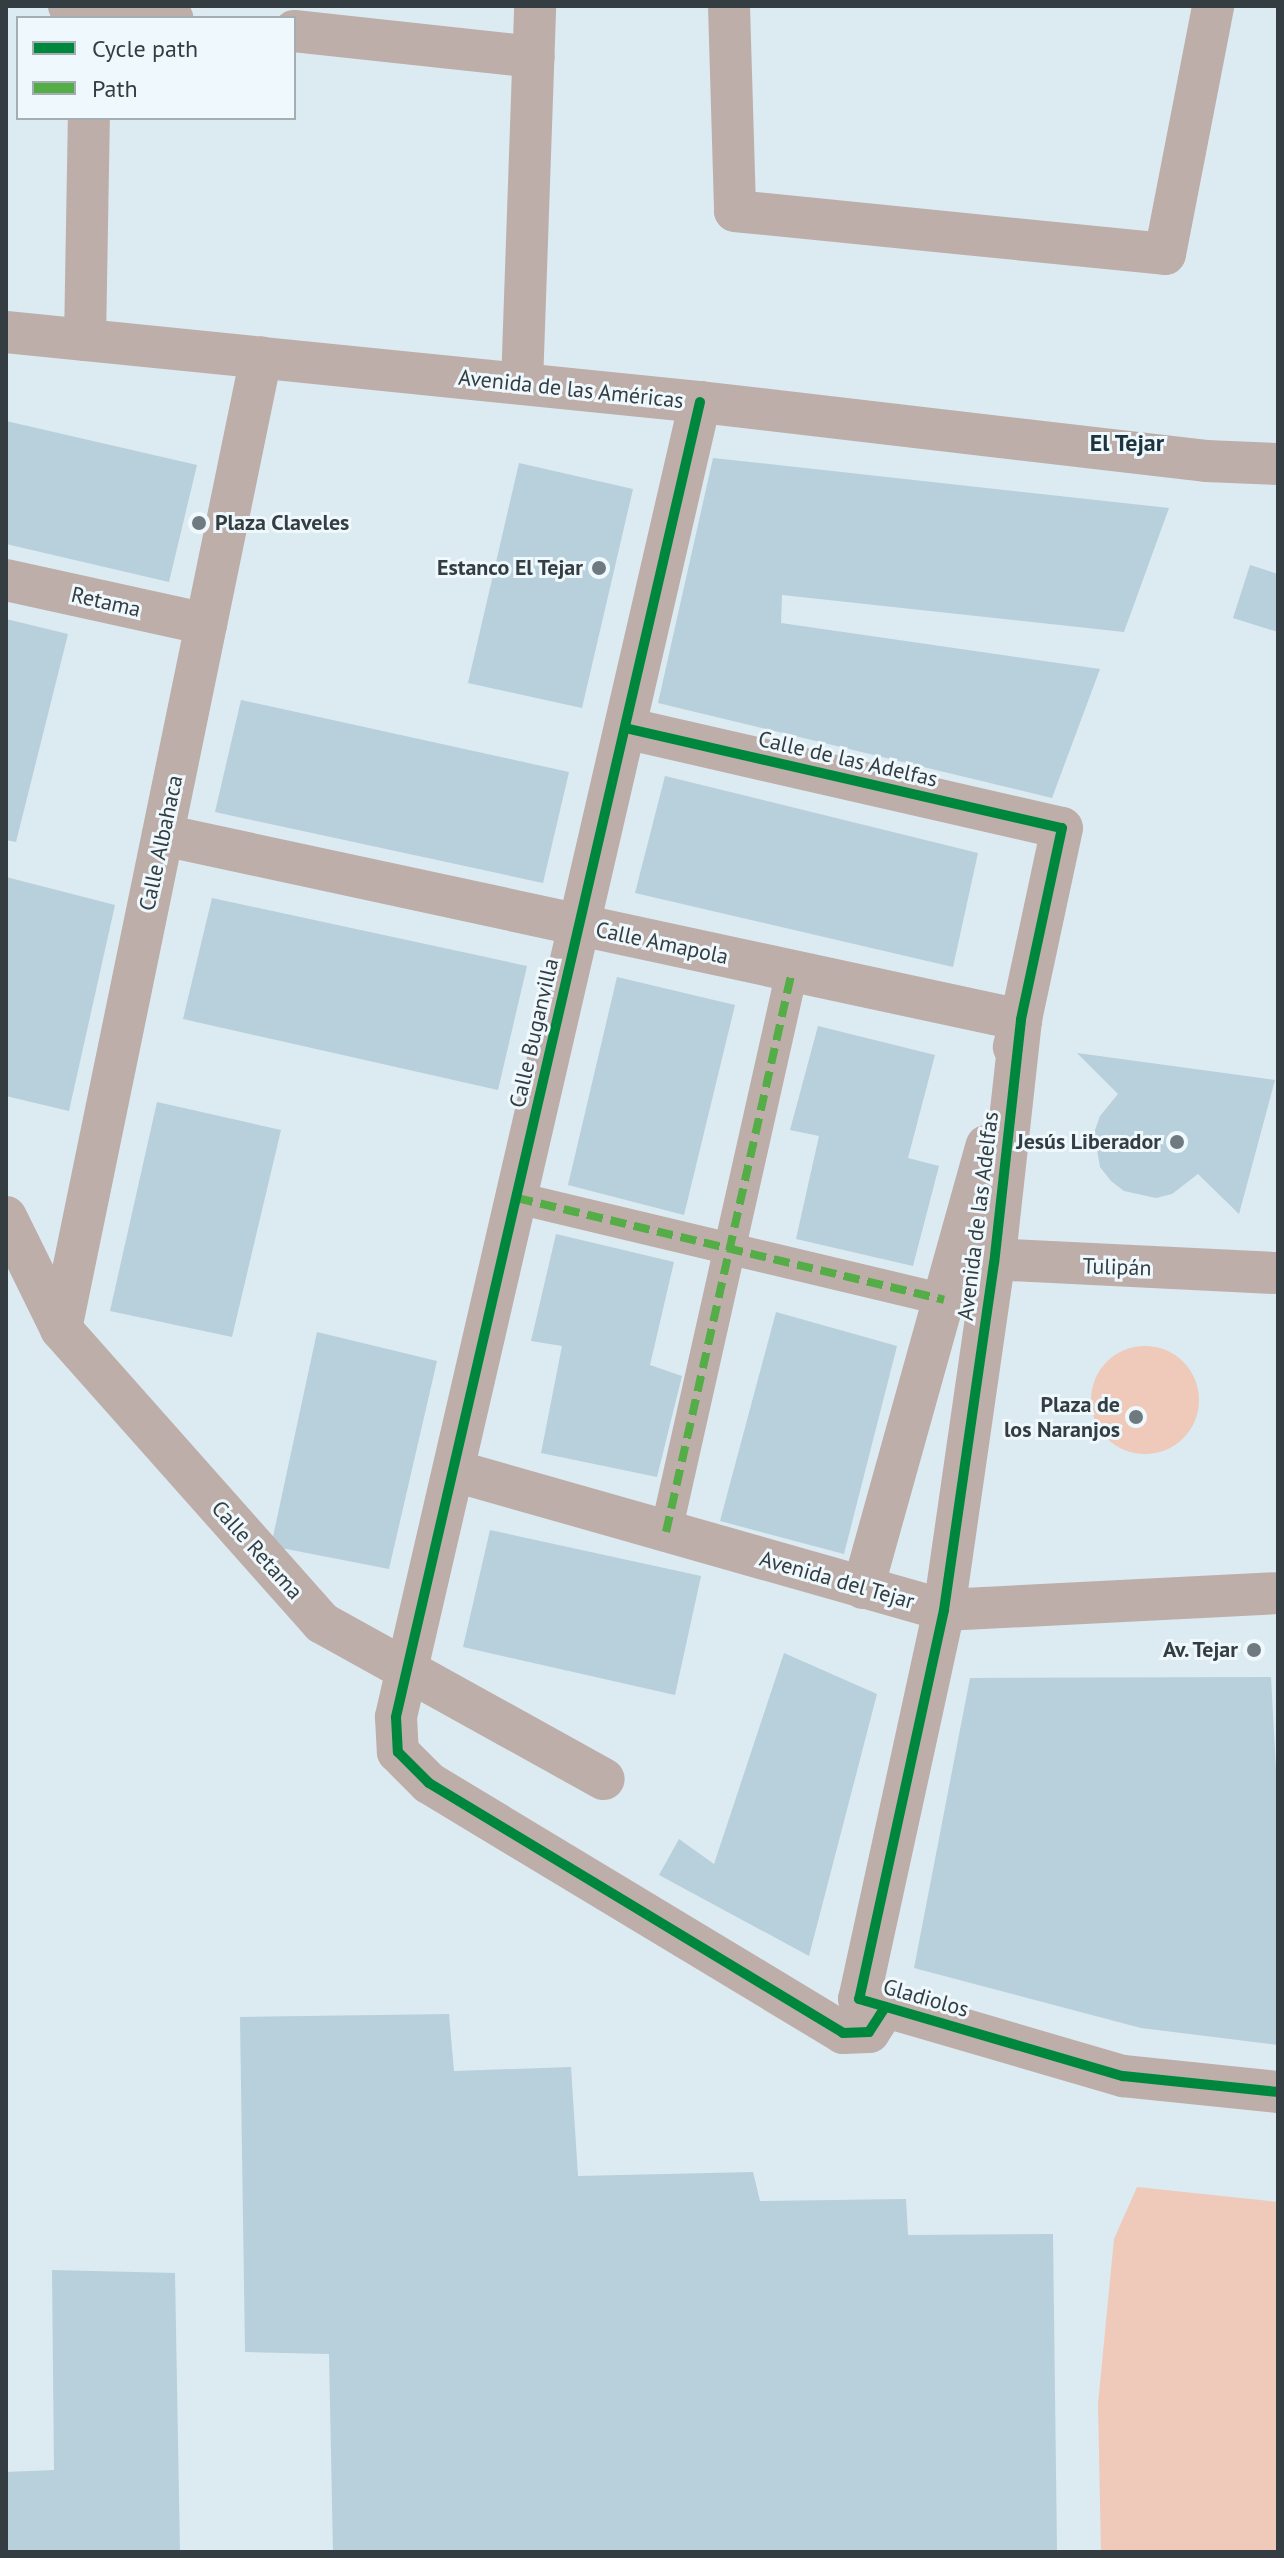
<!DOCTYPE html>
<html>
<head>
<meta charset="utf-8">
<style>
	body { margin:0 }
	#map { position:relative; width:1284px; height:2558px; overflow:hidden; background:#dceaf2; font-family:"PT Sans",sans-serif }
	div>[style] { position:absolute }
	.green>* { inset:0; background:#efcaba }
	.round { border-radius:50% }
	.building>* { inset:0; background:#b7d0db }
	.pedestrian>* { height:32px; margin:-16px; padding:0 16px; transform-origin:16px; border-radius:16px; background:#bdaea9 }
	.minor>* { height:42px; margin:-21px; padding:0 21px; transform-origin:21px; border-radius:21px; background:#bdaea9 }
	.quiet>* { height:8px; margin-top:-4px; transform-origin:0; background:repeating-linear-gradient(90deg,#54ad46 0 16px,transparent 0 24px) }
	.cycleway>* { height:10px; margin:-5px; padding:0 5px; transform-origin:5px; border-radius:5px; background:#00873e }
	.dots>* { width:22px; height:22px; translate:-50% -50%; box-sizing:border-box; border:4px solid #eef8fd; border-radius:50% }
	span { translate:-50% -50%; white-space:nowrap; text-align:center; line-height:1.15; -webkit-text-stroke:6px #eef8fd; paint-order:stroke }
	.street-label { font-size:22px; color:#343e42 }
	.poi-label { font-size:22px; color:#343e42; font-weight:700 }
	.left { translate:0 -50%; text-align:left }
	.right { translate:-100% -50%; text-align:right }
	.neighbourhood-label { font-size:24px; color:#1e333c; font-weight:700 }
	.frame { position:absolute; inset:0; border:8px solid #343e42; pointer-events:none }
	.legend { position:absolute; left:16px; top:16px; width:280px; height:104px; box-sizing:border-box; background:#eef8fd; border:2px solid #a4aeb2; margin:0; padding:10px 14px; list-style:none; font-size:24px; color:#343e42 }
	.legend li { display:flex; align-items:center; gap:16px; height:40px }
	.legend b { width:40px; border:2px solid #a4aeb2 }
</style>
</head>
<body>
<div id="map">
	<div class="green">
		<i class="round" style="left:1091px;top:1346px;width:108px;height:108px"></i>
		<i style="clip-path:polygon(1137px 2187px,1278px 2202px,1278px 2552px,1101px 2552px,1098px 2404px,1114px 2239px)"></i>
	</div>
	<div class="building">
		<i style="clip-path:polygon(6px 421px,197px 465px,169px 582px,6px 544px)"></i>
		<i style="clip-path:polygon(713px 458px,1169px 508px,1124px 632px,782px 595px,781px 623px,1100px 669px,1052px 798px,658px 703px)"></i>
		<i style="clip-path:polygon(519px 463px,633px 489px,582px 708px,468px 683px)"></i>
		<i style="clip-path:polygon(1250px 565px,1278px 574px,1278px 632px,1233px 618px)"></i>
		<i style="clip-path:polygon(6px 619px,68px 634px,16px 842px,6px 840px)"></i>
		<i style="clip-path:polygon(241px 700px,569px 772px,543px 883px,215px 812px)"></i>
		<i style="clip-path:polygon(665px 776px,978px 853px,953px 967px,635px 893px)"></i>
		<i style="clip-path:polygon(6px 877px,115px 905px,69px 1111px,6px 1096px)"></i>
		<i style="clip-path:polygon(212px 898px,527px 966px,498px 1090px,183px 1019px)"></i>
		<i style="clip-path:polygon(617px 977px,735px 1005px,684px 1215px,568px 1185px)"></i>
		<i style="clip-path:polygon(818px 1026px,935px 1055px,908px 1158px,939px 1166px,913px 1266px,796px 1239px,819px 1136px,790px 1130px)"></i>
		<i style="clip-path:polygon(1077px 1053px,1275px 1080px,1239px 1214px,1198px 1174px,1172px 1194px,1156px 1198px,1124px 1191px,1111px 1181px,1100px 1167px,1094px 1133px,1100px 1116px,1118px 1094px)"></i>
		<i style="clip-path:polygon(157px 1102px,281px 1130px,232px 1337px,110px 1311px)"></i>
		<i style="clip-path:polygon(556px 1234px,674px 1262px,650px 1365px,682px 1376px,657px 1477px,541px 1453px,562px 1346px,531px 1341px)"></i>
		<i style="clip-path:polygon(776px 1312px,897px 1346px,844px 1554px,720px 1521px)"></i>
		<i style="clip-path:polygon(317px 1332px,437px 1361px,389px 1569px,271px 1546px)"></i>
		<i style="clip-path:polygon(490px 1530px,701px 1576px,675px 1695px,463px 1647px)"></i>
		<i style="clip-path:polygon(784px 1653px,877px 1694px,809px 1956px,659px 1875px,679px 1839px,714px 1864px)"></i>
		<i style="clip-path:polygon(1271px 1677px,1278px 1807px,1278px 2045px,1141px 2028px,914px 1968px,970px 1678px)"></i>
		<i style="clip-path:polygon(449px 2014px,454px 2071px,571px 2067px,578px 2176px,753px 2172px,760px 2201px,906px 2199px,908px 2235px,1053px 2234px,1057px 2552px,333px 2552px,329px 2354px,245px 2352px,240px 2017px)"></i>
		<i style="clip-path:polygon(52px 2270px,175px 2273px,180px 2552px,6px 2552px,6px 2472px,54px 2470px)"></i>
	</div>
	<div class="pedestrian">
		<i style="left:517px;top:1198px;width:439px;rotate:13.4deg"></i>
		<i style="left:666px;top:1532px;width:575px;rotate:-77.34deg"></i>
	</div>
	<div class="minor">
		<i style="left:69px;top:6px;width:104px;rotate:6.6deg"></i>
		<i style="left:729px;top:6px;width:205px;rotate:88.3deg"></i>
		<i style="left:735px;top:211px;width:432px;rotate:5.7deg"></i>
		<i style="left:1165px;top:254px;width:253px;rotate:-79deg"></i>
		<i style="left:294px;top:31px;width:241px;rotate:6.2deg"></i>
		<i style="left:6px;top:332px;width:698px;rotate:5.76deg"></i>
		<i style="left:700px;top:402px;width:509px;rotate:6.65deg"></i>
		<i style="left:1206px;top:461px;width:72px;rotate:2.4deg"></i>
		<i style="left:85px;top:340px;width:222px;rotate:-89deg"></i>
		<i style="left:522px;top:384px;width:378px;rotate:-88deg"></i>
		<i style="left:700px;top:402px;width:1350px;rotate:103.02deg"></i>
		<i style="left:396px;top:1717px;width:35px;rotate:87deg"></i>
		<i style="left:398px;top:1752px;width:44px;rotate:45deg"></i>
		<i style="left:429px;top:1783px;width:484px;rotate:31.1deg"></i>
		<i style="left:843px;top:2033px;width:26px;rotate:-2deg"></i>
		<i style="left:869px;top:2032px;width:30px;rotate:-57deg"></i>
		<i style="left:6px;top:580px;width:205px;rotate:12.4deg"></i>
		<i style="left:625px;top:728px;width:448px;rotate:12.9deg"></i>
		<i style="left:1062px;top:828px;width:196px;rotate:102.1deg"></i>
		<i style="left:1021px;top:1020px;width:244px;rotate:96.3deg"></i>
		<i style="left:994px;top:1263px;width:351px;rotate:98.2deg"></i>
		<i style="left:944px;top:1610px;width:398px;rotate:102.3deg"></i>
		<i style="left:859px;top:1999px;width:275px;rotate:16.3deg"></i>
		<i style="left:1123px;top:2076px;width:156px;rotate:5.9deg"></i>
		<i style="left:163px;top:835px;width:878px;rotate:12.17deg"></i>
		<i style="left:1021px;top:1020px;width:28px;rotate:105deg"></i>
		<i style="left:6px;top:1217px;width:125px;rotate:63.8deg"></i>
		<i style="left:61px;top:1329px;width:393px;rotate:48.4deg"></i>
		<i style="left:322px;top:1623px;width:322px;rotate:29deg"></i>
		<i style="left:968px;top:1258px;width:310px;rotate:2.8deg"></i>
		<i style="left:61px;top:1329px;width:992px;rotate:-78.37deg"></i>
		<i style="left:455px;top:1471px;width:508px;rotate:15.87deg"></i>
		<i style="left:944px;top:1610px;width:334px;rotate:-2.9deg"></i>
		<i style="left:863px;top:1588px;width:459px;rotate:-74.4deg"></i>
	</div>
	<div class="quiet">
		<i style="left:517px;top:1198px;width:439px;rotate:13.4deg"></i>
		<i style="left:666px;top:1532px;width:575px;rotate:-77.34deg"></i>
	</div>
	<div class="cycleway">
		<i style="left:700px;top:402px;width:1350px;rotate:103.02deg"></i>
		<i style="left:396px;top:1717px;width:35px;rotate:87deg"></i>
		<i style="left:398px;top:1752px;width:44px;rotate:45deg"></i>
		<i style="left:429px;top:1783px;width:484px;rotate:31.1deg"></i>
		<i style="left:843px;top:2033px;width:26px;rotate:-2deg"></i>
		<i style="left:869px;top:2032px;width:30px;rotate:-57deg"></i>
		<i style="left:625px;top:728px;width:448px;rotate:12.9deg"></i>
		<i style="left:1062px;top:828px;width:196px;rotate:102.1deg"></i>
		<i style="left:1021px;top:1020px;width:244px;rotate:96.3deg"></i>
		<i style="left:994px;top:1263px;width:351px;rotate:98.2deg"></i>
		<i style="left:944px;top:1610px;width:398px;rotate:102.3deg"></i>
		<i style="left:859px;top:1999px;width:275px;rotate:16.3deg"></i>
		<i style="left:1123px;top:2076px;width:156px;rotate:5.9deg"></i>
	</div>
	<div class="dots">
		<i style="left:199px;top:523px;background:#6f7a80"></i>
		<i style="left:599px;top:568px;background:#6f7a80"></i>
		<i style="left:1177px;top:1142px;background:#6f7a80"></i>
		<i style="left:1136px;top:1417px;background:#6f7a80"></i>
		<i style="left:1254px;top:1650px;background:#6f7a80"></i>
	</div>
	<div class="street-label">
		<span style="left:571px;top:389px;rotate:6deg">Avenida de las Américas</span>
		<span style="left:106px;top:602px;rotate:13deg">Retama</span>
		<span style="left:848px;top:759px;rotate:13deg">Calle de las Adelfas</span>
		<span style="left:161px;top:843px;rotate:-78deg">Calle Albahaca</span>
		<span style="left:662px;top:943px;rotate:12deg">Calle Amapola</span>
		<span style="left:534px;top:1033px;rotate:-77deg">Calle Buganvilla</span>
		<span style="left:978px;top:1216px;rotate:-83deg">Avenida de las Adelfas</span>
		<span style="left:1117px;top:1267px;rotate:2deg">Tulipán</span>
		<span style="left:257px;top:1550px;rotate:48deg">Calle Retama</span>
		<span style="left:837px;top:1580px;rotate:16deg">Avenida del Tejar</span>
		<span style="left:926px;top:1998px;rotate:16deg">Gladiolos</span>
	</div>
	<div class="poi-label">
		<span class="left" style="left:215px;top:523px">Plaza Claveles</span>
		<span class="right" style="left:583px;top:568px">Estanco El Tejar</span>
		<span class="right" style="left:1161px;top:1142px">Jesús Liberador</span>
		<span class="right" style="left:1120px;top:1417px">Plaza de<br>los Naranjos</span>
		<span class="right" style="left:1238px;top:1650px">Av. Tejar</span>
	</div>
	<div class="neighbourhood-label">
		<span style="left:1127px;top:443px">El Tejar</span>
	</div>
	<div class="frame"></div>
	<ul class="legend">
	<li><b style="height:10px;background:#00873e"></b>Cycle path</li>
	<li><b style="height:10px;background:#54ad46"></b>Path</li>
	</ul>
</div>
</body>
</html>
